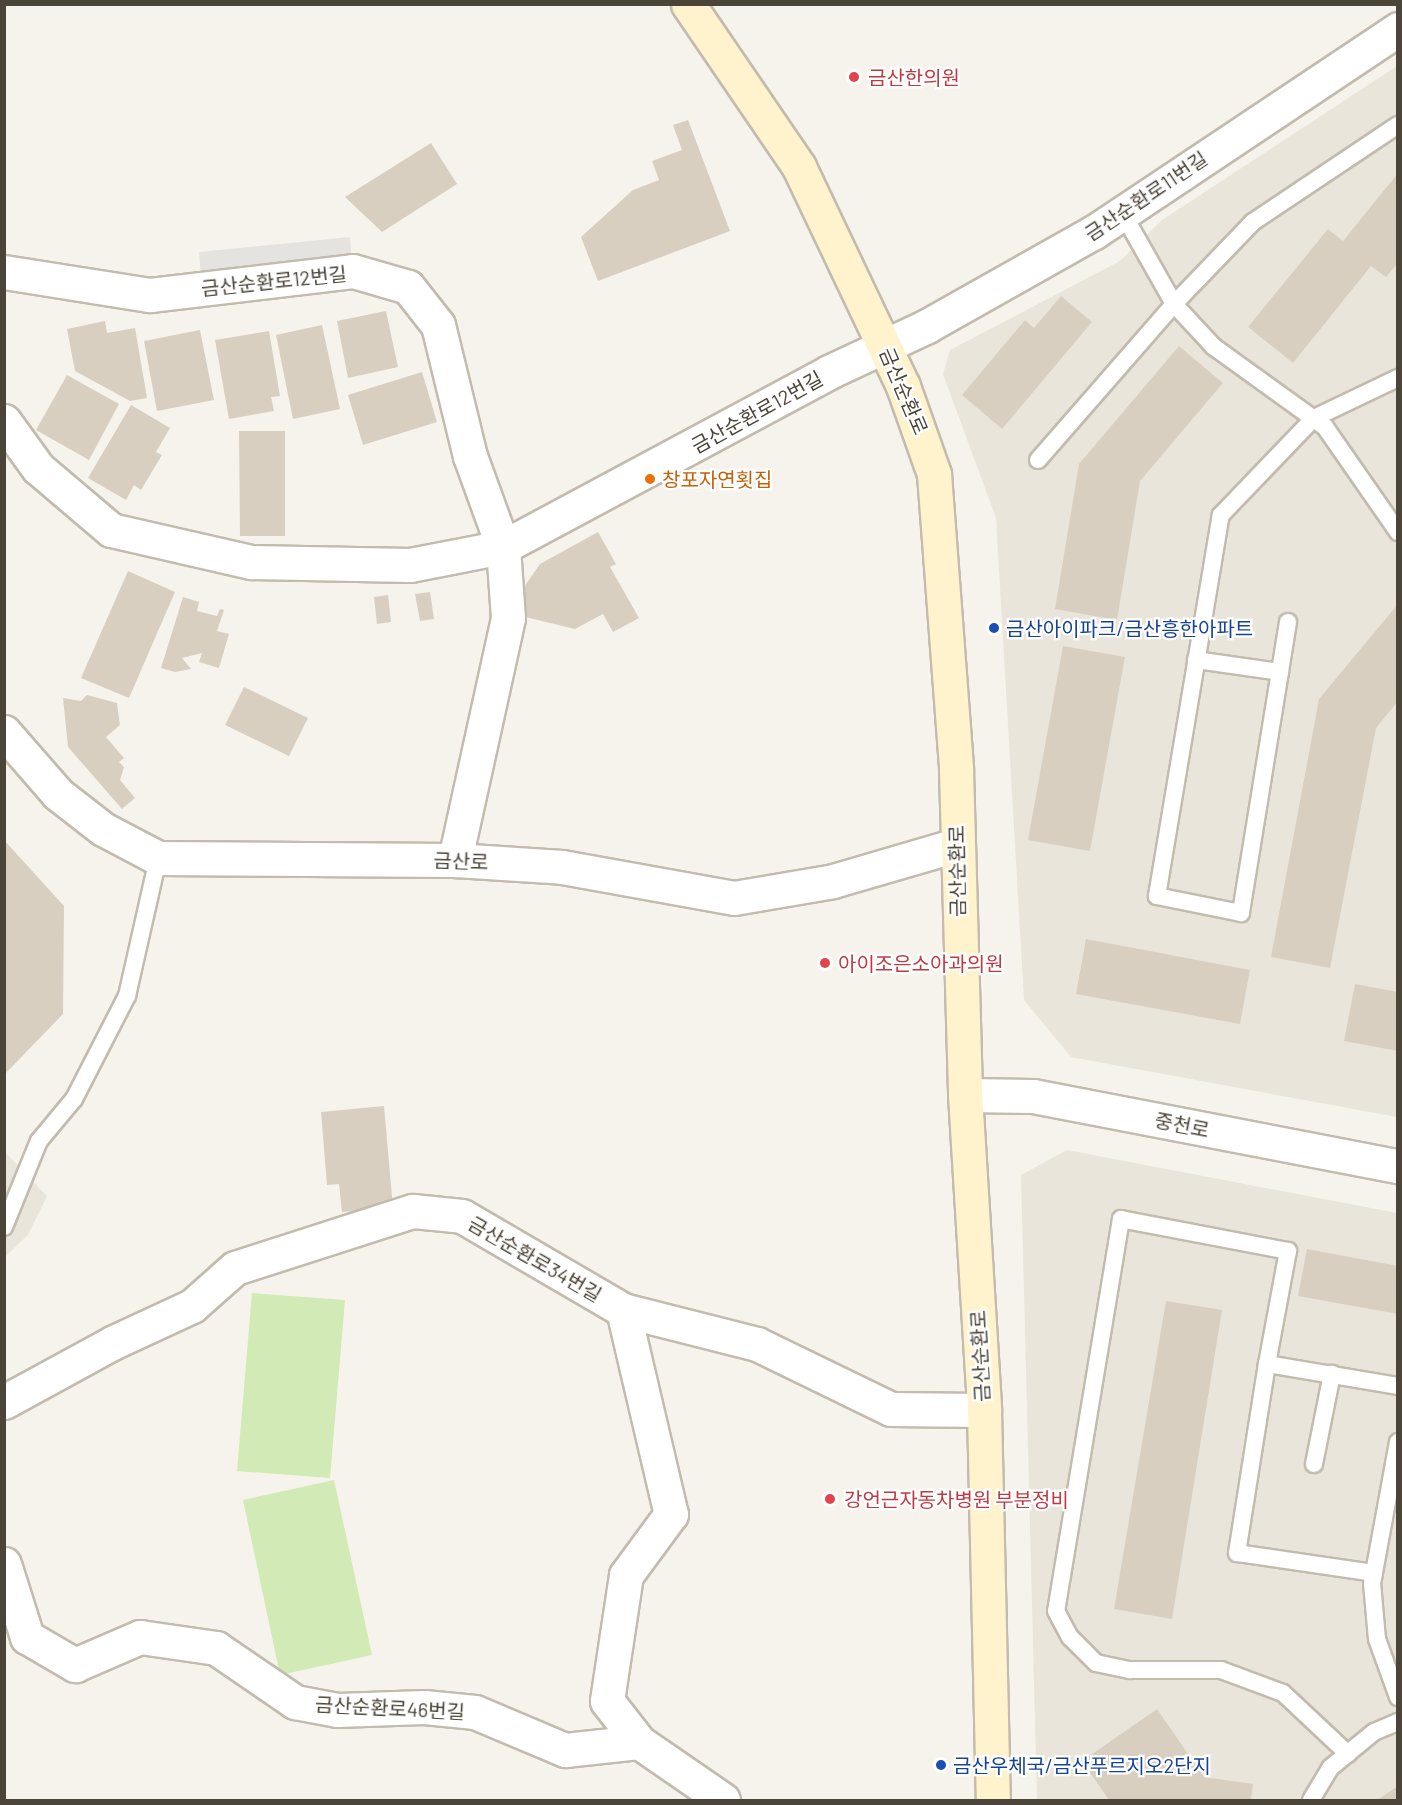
<!DOCTYPE html>
<html>
<head>
<meta charset="utf-8">
<style>
	body { margin:0 }
	#map { position:relative; width:1402px; height:1805px; overflow:hidden; background:#f6f3ec; font-family:Barlow,"Noto Sans KR",sans-serif }
	div>[style] { position:absolute }
	.residential>* { inset:0; background:#eae5da }
	.green>* { inset:0; background:#d2eab5 }
	.parking>* { inset:0; background:#e5e3e0 }
	.building>* { inset:0; background:#d8cfc1 }
	.roads { filter:drop-shadow(2px 0 #c2bbae) drop-shadow(-2px 0 #c2bbae) drop-shadow(0 2px #c2bbae) drop-shadow(0 -2px #c2bbae) }
	.lane>* { height:16px; margin:-8px; padding:0 8px; transform-origin:8px; border-radius:8px; background:#fff }
	.street>* { height:33px; margin:-16.5px; padding:0 16.5px; transform-origin:16.5px; border-radius:16.5px; background:#fff }
	.secondary>* { height:33px; margin:-16.5px; padding:0 16.5px; transform-origin:16.5px; border-radius:16.5px; background:#fff3cd }
	.dots>* { width:16px; height:16px; translate:-50% -50%; box-sizing:border-box; border:3px solid #fff; border-radius:50% }
	span { translate:-50% -50%; white-space:nowrap; text-align:center; line-height:1.15; -webkit-text-stroke:4.5px #fff; paint-order:stroke }
	.health-label { font-size:20px; color:#be3a42 }
	.left { translate:0 -50%; text-align:left }
	.street-label { font-size:20px; color:#4b4439 }
	.food-label { font-size:20px; color:#c56008 }
	.transit-label { font-size:20px; color:#164399 }
	.frame { position:absolute; inset:0; border:6px solid #4b4439; pointer-events:none }
</style>
</head>
<body>
<div id="map">
	<div class="residential">
		<i style="clip-path:polygon(1397px 66px,1397px 1117px,1071px 1057px,1024px 1000px,996px 518px,943px 374px,950px 350px,1120px 261px,1162px 220px)"></i>
		<i style="clip-path:polygon(1067px 1150px,1397px 1213px,1397px 1800px,1037px 1800px,1021px 1175px)"></i>
		<i style="clip-path:polygon(5px 1152px,47px 1196px,28px 1235px,5px 1257px)"></i>
	</div>
	<div class="green">
		<i style="clip-path:polygon(252px 1293px,345px 1300px,330px 1478px,237px 1471px)"></i>
		<i style="clip-path:polygon(334px 1480px,372px 1655px,280px 1675px,243px 1500px)"></i>
	</div>
	<div class="parking">
		<i style="clip-path:polygon(350px 237px,352px 265px,201px 278px,199px 252px)"></i>
	</div>
	<div class="building">
		<i style="clip-path:polygon(688px 120px,730px 231px,598px 281px,581px 237px,633px 190px,659px 180px,652px 161px,682px 150px,673px 125px)"></i>
		<i style="clip-path:polygon(431px 143px,457px 184px,382px 232px,345px 197px)"></i>
		<i style="clip-path:polygon(1398px 173px,1398px 263px,1386px 277px,1371px 266px,1293px 363px,1248px 327px,1328px 229px,1343px 241px)"></i>
		<i style="clip-path:polygon(1061px 296px,1092px 322px,1002px 429px,962px 395px,1025px 320px,1034px 328px)"></i>
		<i style="clip-path:polygon(386px 311px,398px 367px,348px 378px,337px 321px)"></i>
		<i style="clip-path:polygon(105px 321px,107px 333px,135px 328px,147px 398px,130px 401px,75px 371px,67px 329px)"></i>
		<i style="clip-path:polygon(322px 325px,340px 409px,293px 419px,276px 335px)"></i>
		<i style="clip-path:polygon(200px 330px,214px 400px,157px 411px,144px 341px)"></i>
		<i style="clip-path:polygon(269px 331px,280px 396px,271px 397px,274px 411px,229px 419px,215px 340px)"></i>
		<i style="clip-path:polygon(1179px 346px,1223px 383px,1140px 481px,1117px 620px,1055px 609px,1079px 464px)"></i>
		<i style="clip-path:polygon(422px 372px,437px 422px,363px 445px,348px 395px)"></i>
		<i style="clip-path:polygon(67px 375px,119px 404px,89px 460px,36px 430px)"></i>
		<i style="clip-path:polygon(131px 405px,170px 428px,156px 452px,162px 455px,141px 490px,134px 485px,126px 500px,88px 478px)"></i>
		<i style="clip-path:polygon(239px 431px,285px 431px,285px 536px,240px 536px)"></i>
		<i style="clip-path:polygon(598px 532px,616px 564px,610px 567px,639px 618px,613px 632px,603px 614px,575px 629px,517px 615px,526px 584px,540px 564px)"></i>
		<i style="clip-path:polygon(128px 571px,175px 592px,129px 698px,81px 678px)"></i>
		<i style="clip-path:polygon(430px 592px,434px 619px,420px 621px,415px 594px)"></i>
		<i style="clip-path:polygon(388px 595px,391px 622px,377px 624px,374px 597px)"></i>
		<i style="clip-path:polygon(183px 597px,199px 602px,197px 611px,217px 616px,220px 609px,224px 610px,217px 631px,229px 634px,219px 668px,199px 662px,202px 653px,182px 658px,191px 669px,175px 672px,161px 668px)"></i>
		<i style="clip-path:polygon(1398px 604px,1398px 701px,1376px 728px,1330px 968px,1271px 957px,1319px 699px)"></i>
		<i style="clip-path:polygon(1063px 646px,1125px 657px,1090px 851px,1028px 840px)"></i>
		<i style="clip-path:polygon(244px 687px,308px 718px,289px 756px,225px 725px)"></i>
		<i style="clip-path:polygon(87px 695px,117px 703px,120px 725px,106px 737px,124px 758px,119px 762px,124px 767px,120px 780px,135px 798px,122px 809px,68px 747px,63px 698px,81px 701px)"></i>
		<i style="clip-path:polygon(4px 840px,64px 906px,63px 1014px,4px 1075px)"></i>
		<i style="clip-path:polygon(1086px 939px,1250px 970px,1240px 1024px,1076px 994px)"></i>
		<i style="clip-path:polygon(1355px 984px,1398px 992px,1398px 1051px,1344px 1041px)"></i>
		<i style="clip-path:polygon(384px 1106px,393px 1208px,342px 1212px,339px 1184px,327px 1185px,321px 1112px)"></i>
		<i style="clip-path:polygon(1307px 1249px,1398px 1266px,1398px 1314px,1298px 1296px)"></i>
		<i style="clip-path:polygon(1166px 1301px,1222px 1310px,1172px 1619px,1114px 1609px)"></i>
		<i style="clip-path:polygon(1157px 1709px,1204px 1777px,1253px 1784px,1251px 1800px,1109px 1800px,1082px 1761px)"></i>
		<i style="clip-path:polygon(1398px 1786px,1398px 1800px,1377px 1800px)"></i>
	</div>
	<div class="roads">
		<div class="lane">
			<i style="left:1122px;top:212px;width:106px;rotate:60.5deg"></i>
			<i style="left:1174px;top:304px;width:59px;rotate:47.1deg"></i>
			<i style="left:1214px;top:347px;width:137px;rotate:35.8deg"></i>
			<i style="left:1325px;top:427px;width:128px;rotate:55.2deg"></i>
			<i style="left:1038px;top:460px;width:207px;rotate:-48.9deg"></i>
			<i style="left:1174px;top:304px;width:114px;rotate:-46.1deg"></i>
			<i style="left:1253px;top:222px;width:174px;rotate:-33.8deg"></i>
			<i style="left:1288px;top:622px;width:295px;rotate:99.2deg"></i>
			<i style="left:1241px;top:913px;width:86px;rotate:-168.6deg"></i>
			<i style="left:1157px;top:896px;width:386px;rotate:-80.5deg"></i>
			<i style="left:1221px;top:515px;width:134px;rotate:-46.2deg"></i>
			<i style="left:1314px;top:418px;width:93px;rotate:-25.5deg"></i>
			<i style="left:1196px;top:660px;width:85px;rotate:8.1deg"></i>
			<i style="left:4px;top:1227px;width:93px;rotate:-67.9deg"></i>
			<i style="left:39px;top:1141px;width:55px;rotate:-50.2deg"></i>
			<i style="left:74px;top:1099px;width:116px;rotate:-62.8deg"></i>
			<i style="left:127px;top:996px;width:141px;rotate:-77.3deg"></i>
			<i style="left:1267px;top:1364px;width:115px;rotate:-79.5deg"></i>
			<i style="left:1288px;top:1251px;width:170px;rotate:-169.2deg"></i>
			<i style="left:1121px;top:1219px;width:397px;rotate:99.4deg"></i>
			<i style="left:1056px;top:1611px;width:30px;rotate:62deg"></i>
			<i style="left:1070px;top:1637px;width:37px;rotate:45deg"></i>
			<i style="left:1096px;top:1663px;width:35px;rotate:12deg"></i>
			<i style="left:1130px;top:1670px;width:91px"></i>
			<i style="left:1221px;top:1670px;width:66px;rotate:20.4deg"></i>
			<i style="left:1283px;top:1693px;width:89px;rotate:43.2deg"></i>
			<i style="left:1398px;top:1442px;width:143px;rotate:100.4deg"></i>
			<i style="left:1372px;top:1583px;width:56px;rotate:84.9deg"></i>
			<i style="left:1377px;top:1639px;width:62px;rotate:70.1deg"></i>
			<i style="left:1314px;top:1464px;width:92px;rotate:-78.7deg"></i>
			<i style="left:1374px;top:1573px;width:138px;rotate:-171.7deg"></i>
			<i style="left:1237px;top:1553px;width:191px;rotate:-81deg"></i>
			<i style="left:1267px;top:1364px;width:133px;rotate:9.5deg"></i>
			<i style="left:1311px;top:1800px;width:37px;rotate:-59deg"></i>
			<i style="left:1330px;top:1768px;width:57px;rotate:-39.3deg"></i>
			<i style="left:1374px;top:1732px;width:26px;rotate:-23deg"></i>
		</div>
		<div class="street">
			<i style="left:4px;top:272px;width:148px;rotate:9deg"></i>
			<i style="left:150px;top:295px;width:204px;rotate:-6.7deg"></i>
			<i style="left:353px;top:271px;width:57px;rotate:16.2deg"></i>
			<i style="left:408px;top:287px;width:48px;rotate:51.7deg"></i>
			<i style="left:438px;top:325px;width:135px;rotate:76.3deg"></i>
			<i style="left:470px;top:456px;width:97px;rotate:70.1deg"></i>
			<i style="left:503px;top:547px;width:71px;rotate:86deg"></i>
			<i style="left:508px;top:618px;width:248px;rotate:102.4deg"></i>
			<i style="left:4px;top:421px;width:58px;rotate:54.1deg"></i>
			<i style="left:38px;top:468px;width:96px;rotate:40.3deg"></i>
			<i style="left:111px;top:530px;width:144px;rotate:12.9deg"></i>
			<i style="left:251px;top:562px;width:159px;rotate:1.1deg"></i>
			<i style="left:410px;top:565px;width:95px;rotate:-11deg"></i>
			<i style="left:503px;top:547px;width:370px;rotate:-28.2deg"></i>
			<i style="left:829px;top:372px;width:108px;rotate:-25.1deg"></i>
			<i style="left:927px;top:326px;width:192px;rotate:-29.4deg"></i>
			<i style="left:1094px;top:232px;width:366px;rotate:-33.7deg"></i>
			<i style="left:4px;top:732px;width:82px;rotate:48.9deg"></i>
			<i style="left:58px;top:794px;width:57px;rotate:37.9deg"></i>
			<i style="left:103px;top:829px;width:62px;rotate:27.8deg"></i>
			<i style="left:158px;top:858px;width:297px;rotate:0.4deg"></i>
			<i style="left:455px;top:860px;width:107px;rotate:3.7deg"></i>
			<i style="left:562px;top:867px;width:175px;rotate:10.2deg"></i>
			<i style="left:734px;top:898px;width:100px;rotate:-9.7deg"></i>
			<i style="left:833px;top:881px;width:128px;rotate:-16.3deg"></i>
			<i style="left:965px;top:1095px;width:68px;rotate:0.8deg"></i>
			<i style="left:1033px;top:1096px;width:372px;rotate:10.9deg"></i>
			<i style="left:623px;top:1310px;width:210px;rotate:76.8deg"></i>
			<i style="left:671px;top:1514px;width:76px;rotate:126.4deg"></i>
			<i style="left:626px;top:1575px;width:127px;rotate:98.6deg"></i>
			<i style="left:607px;top:1701px;width:52px;rotate:52deg"></i>
			<i style="left:4px;top:1402px;width:123px;rotate:-28.6deg"></i>
			<i style="left:112px;top:1343px;width:88px;rotate:-24.8deg"></i>
			<i style="left:192px;top:1306px;width:57px;rotate:-41.5deg"></i>
			<i style="left:235px;top:1268px;width:187px;rotate:-17.8deg"></i>
			<i style="left:413px;top:1211px;width:49px;rotate:5.8deg"></i>
			<i style="left:462px;top:1216px;width:186px;rotate:30.3deg"></i>
			<i style="left:623px;top:1310px;width:138px;rotate:14.2deg"></i>
			<i style="left:757px;top:1344px;width:149px;rotate:25.9deg"></i>
			<i style="left:891px;top:1409px;width:93px;rotate:0.6deg"></i>
			<i style="left:4px;top:1564px;width:77px;rotate:72.5deg"></i>
			<i style="left:27px;top:1637px;width:56px;rotate:30.3deg"></i>
			<i style="left:75px;top:1665px;width:71px;rotate:-23.3deg"></i>
			<i style="left:140px;top:1637px;width:77px;rotate:8.2deg"></i>
			<i style="left:216px;top:1648px;width:96px;rotate:34.4deg"></i>
			<i style="left:295px;top:1702px;width:43px;rotate:10.8deg"></i>
			<i style="left:337px;top:1710px;width:87px;rotate:-2deg"></i>
			<i style="left:424px;top:1707px;width:51px;rotate:5.6deg"></i>
			<i style="left:475px;top:1712px;width:98px;rotate:22.9deg"></i>
			<i style="left:565px;top:1750px;width:74px;rotate:-6.2deg"></i>
			<i style="left:639px;top:1742px;width:102px;rotate:34.6deg"></i>
		</div>
		<div class="secondary">
			<i style="left:688px;top:4px;width:197px;rotate:55.7deg"></i>
			<i style="left:799px;top:167px;width:242px;rotate:64.6deg"></i>
			<i style="left:903px;top:386px;width:93px;rotate:70.6deg"></i>
			<i style="left:934px;top:474px;width:297px;rotate:85.7deg"></i>
			<i style="left:956px;top:770px;width:325px;rotate:88.4deg"></i>
			<i style="left:965px;top:1095px;width:316px;rotate:86.5deg"></i>
			<i style="left:984px;top:1410px;width:390px;rotate:88.7deg"></i>
		</div>
	</div>
	<div class="dots">
		<i style="left:854px;top:77px;background:#e0444e"></i>
		<i style="left:650px;top:479px;background:#e8710a"></i>
		<i style="left:994px;top:628px;background:#1a4fb4"></i>
		<i style="left:825px;top:963px;background:#e0444e"></i>
		<i style="left:830px;top:1499px;background:#e0444e"></i>
		<i style="left:941px;top:1765px;background:#1a4fb4"></i>
	</div>
	<div class="health-label">
		<span class="left" style="left:868px;top:77px">금산한의원</span>
		<span class="left" style="left:838px;top:963px">아이조은소아과의원</span>
		<span class="left" style="left:844px;top:1499px">강언근자동차병원 부분정비</span>
	</div>
	<div class="street-label">
		<span style="left:1146px;top:196px;rotate:-34deg">금산순환로11번길</span>
		<span style="left:274px;top:281px;rotate:-6deg">금산순환로12번길</span>
		<span style="left:904px;top:391px;rotate:67deg">금산순환로</span>
		<span style="left:757px;top:412px;rotate:-29deg">금산순환로12번길</span>
		<span style="left:461px;top:861px;rotate:2deg">금산로</span>
		<span style="left:957px;top:871px;rotate:-91deg">금산순환로</span>
		<span style="left:1182px;top:1125px;rotate:11deg">중천로</span>
		<span style="left:535px;top:1259px;rotate:30deg">금산순환로34번길</span>
		<span style="left:980px;top:1356px;rotate:-93deg">금산순환로</span>
		<span style="left:390px;top:1708px;rotate:3deg">금산순환로46번길</span>
	</div>
	<div class="food-label">
		<span class="left" style="left:662px;top:479px">창포자연횟집</span>
	</div>
	<div class="transit-label">
		<span class="left" style="left:1006px;top:628px">금산아이파크/금산흥한아파트</span>
		<span class="left" style="left:953px;top:1765px">금산우체국/금산푸르지오2단지</span>
	</div>
	<div class="frame"></div>
</div>
</body>
</html>
